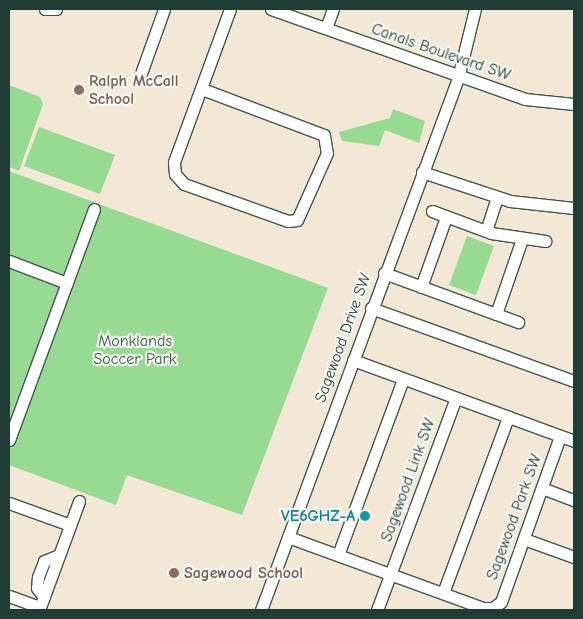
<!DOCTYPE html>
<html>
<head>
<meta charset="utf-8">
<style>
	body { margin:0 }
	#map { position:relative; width:583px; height:619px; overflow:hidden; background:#f2e8d5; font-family:"Comic Neue",sans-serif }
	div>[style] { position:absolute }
	.green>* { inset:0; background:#97da92 }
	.roads { filter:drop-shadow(1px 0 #3f574c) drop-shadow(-1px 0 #3f574c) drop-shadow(0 1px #3f574c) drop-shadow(0 -1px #3f574c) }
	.minor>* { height:11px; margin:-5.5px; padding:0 5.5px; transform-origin:5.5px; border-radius:5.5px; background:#fff }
	.dots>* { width:14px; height:14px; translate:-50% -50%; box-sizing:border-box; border:2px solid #f6f6f2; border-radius:50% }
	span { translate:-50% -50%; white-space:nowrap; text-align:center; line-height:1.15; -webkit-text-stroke:4.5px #f6f6f2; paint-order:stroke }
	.street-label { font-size:16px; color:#1f3d34 }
	.education-label { font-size:16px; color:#785e54; font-weight:700 }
	.left { translate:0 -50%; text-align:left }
	.park-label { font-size:16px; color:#375c47 }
	.culture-label { font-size:16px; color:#0d838f; font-weight:700 }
	.right { translate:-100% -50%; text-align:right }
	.frame { position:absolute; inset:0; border:10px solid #1f3d34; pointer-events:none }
</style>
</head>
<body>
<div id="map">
	<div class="green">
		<i style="clip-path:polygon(9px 85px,40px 97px,43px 104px,19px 171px,9px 167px)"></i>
		<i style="clip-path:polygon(393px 109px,425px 121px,419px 143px,385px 130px,379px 146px,342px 141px,339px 132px,390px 118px)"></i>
		<i style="clip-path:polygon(39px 127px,115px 155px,100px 194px,24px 166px)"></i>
		<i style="clip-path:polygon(9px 171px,328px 288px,242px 515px,127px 475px,116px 505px,9px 465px)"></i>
		<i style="clip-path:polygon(467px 236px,494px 246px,476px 295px,449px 285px)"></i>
	</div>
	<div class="roads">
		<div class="minor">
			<i style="left:45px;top:9px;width:11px"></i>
			<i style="left:271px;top:9px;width:269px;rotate:19.5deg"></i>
			<i style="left:525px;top:99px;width:49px;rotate:5.8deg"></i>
			<i style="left:326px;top:28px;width:20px;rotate:-70deg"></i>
			<i style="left:139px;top:79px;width:74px;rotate:-70.3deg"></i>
			<i style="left:202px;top:89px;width:130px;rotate:20.7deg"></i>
			<i style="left:324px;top:135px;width:18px;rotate:81deg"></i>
			<i style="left:327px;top:153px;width:73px;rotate:114.1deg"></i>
			<i style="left:297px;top:220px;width:9px;rotate:174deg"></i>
			<i style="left:288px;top:221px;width:110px;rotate:-160.4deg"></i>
			<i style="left:184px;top:184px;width:13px;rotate:-132deg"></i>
			<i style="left:175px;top:174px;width:12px;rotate:-95deg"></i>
			<i style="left:174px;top:162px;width:163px;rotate:-69.9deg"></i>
			<i style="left:422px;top:172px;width:93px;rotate:18.2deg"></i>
			<i style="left:510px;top:201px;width:64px;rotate:6.2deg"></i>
			<i style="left:432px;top:211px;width:63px;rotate:20.4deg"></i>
			<i style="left:491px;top:233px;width:55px;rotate:8.4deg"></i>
			<i style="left:486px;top:231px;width:36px;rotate:-72deg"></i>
			<i style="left:9px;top:261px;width:62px;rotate:20.8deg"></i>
			<i style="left:384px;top:273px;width:143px;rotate:20.1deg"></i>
			<i style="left:421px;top:287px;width:74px;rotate:-70.3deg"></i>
			<i style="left:371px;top:308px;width:216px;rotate:19.8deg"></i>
			<i style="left:496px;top:314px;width:79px;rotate:-70.9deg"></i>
			<i style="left:353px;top:360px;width:235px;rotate:20.1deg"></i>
			<i style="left:9px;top:440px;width:246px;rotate:-69.8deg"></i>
			<i style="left:542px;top:488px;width:34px;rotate:21deg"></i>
			<i style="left:9px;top:503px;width:65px;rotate:19.8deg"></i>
			<i style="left:288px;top:537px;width:208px;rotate:20deg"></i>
			<i style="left:483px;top:608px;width:10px"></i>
			<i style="left:493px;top:608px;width:10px;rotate:-37deg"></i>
			<i style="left:501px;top:602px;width:176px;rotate:-70.4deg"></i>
			<i style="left:524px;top:539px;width:53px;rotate:19.8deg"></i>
			<i style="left:338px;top:555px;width:188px;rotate:-69.7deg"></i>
			<i style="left:443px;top:593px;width:188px;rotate:-69.7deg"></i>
			<i style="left:9px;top:596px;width:33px;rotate:20deg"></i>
			<i style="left:44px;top:597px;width:11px;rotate:-128deg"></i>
			<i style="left:37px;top:588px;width:11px;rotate:-85deg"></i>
			<i style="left:38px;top:577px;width:17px;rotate:-69deg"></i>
			<i style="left:44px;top:561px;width:16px;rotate:-22deg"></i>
			<i style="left:39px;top:610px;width:116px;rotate:-69.8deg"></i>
			<i style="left:261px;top:610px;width:567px;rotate:-69.68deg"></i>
			<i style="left:458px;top:78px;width:71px;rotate:-76.2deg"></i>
			<i style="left:377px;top:610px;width:226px;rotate:-69.6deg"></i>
		</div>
	</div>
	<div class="dots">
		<i style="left:79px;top:90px;background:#8d6e63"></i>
		<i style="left:365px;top:516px;background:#0f9aa8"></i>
		<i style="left:174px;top:573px;background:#8d6e63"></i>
	</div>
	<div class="street-label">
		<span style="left:441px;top:52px;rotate:19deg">Canals Boulevard SW</span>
		<span style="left:343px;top:338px;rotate:-70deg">Sagewood Drive SW</span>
		<span style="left:408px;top:480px;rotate:-70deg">Sagewood Link SW</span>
		<span style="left:514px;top:517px;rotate:-70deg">Sagewood Park SW</span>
	</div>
	<div class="education-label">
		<span class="left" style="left:89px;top:90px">Ralph McCall<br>School</span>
		<span class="left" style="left:184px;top:573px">Sagewood School</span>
	</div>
	<div class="park-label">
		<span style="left:135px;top:350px">Monklands<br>Soccer Park</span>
	</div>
	<div class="culture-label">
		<span class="right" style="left:355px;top:516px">VE6GHZ-A</span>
	</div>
	<div class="frame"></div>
</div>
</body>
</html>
